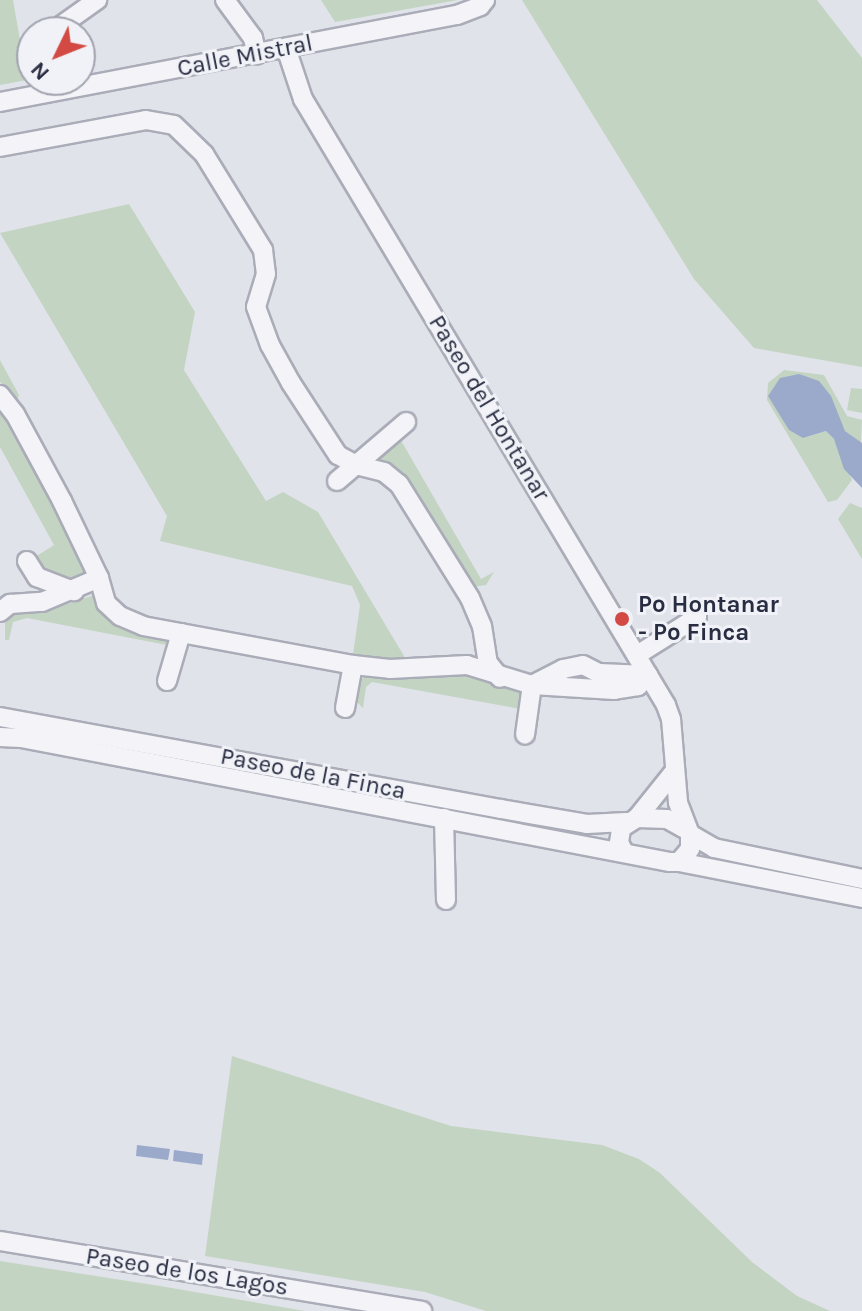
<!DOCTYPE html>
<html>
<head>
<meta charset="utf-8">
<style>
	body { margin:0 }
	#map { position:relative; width:862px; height:1311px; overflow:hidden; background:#e1e3ea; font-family:Karla,sans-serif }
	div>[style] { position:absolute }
	.green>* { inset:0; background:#c3d4c2 }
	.water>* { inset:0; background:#9ba9cb }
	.roads { filter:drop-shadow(2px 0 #aaacb8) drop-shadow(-2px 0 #aaacb8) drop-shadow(0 2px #aaacb8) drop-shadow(0 -2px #aaacb8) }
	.minor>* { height:18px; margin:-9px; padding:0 9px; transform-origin:9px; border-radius:9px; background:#f4f4f8 }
	.dots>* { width:22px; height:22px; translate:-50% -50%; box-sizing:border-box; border:4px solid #f1f2f7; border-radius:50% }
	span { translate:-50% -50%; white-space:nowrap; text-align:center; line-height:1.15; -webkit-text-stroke:6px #f1f2f7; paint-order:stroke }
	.street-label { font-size:24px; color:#292d42 }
	.poi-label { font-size:24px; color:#292d42; font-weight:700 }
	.left { translate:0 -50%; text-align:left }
	.north { position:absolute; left:16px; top:16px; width:80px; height:80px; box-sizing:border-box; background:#f1f2f7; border:2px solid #a1a3af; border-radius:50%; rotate:227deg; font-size:22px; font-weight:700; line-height:32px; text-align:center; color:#292d42 }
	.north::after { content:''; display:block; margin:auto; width:28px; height:36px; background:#d24a43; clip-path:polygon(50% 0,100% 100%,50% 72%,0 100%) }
</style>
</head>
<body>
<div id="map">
	<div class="green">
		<i style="clip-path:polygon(0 0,13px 0,27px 80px,0 85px)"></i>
		<i style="clip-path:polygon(321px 0,458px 0,335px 22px)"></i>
		<i style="clip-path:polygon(522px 0,817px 0,862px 58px,862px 367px,754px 348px,694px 279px)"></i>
		<i style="clip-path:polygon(129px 204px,195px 312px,184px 370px,266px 501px,283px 492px,318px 512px,407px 661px,353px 655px,360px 605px,352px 586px,160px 541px,167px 516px,0 233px)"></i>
		<i style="clip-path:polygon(0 360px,19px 395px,18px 398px,15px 399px,0 382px)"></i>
		<i style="clip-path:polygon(784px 370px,824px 375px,847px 416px,862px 420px,861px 443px,845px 431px,837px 414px,804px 438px,826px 431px,834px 439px,852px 480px,837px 500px,828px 502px,767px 400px,768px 383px)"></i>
		<i style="clip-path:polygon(851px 388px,862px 389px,862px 413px,847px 410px)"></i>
		<i style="clip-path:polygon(0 406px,34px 464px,88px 576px,74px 582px,44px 572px,32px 559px,54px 545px,0 447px)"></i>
		<i style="clip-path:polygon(399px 437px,481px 579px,494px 572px,486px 585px,473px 587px,411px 487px,375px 459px)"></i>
		<i style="clip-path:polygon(850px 503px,862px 508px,862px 559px,838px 519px)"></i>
		<i style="clip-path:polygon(94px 595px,170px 639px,172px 646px,27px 618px,13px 622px,9px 640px,5px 640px,5px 623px,13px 613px,52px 609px)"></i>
		<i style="clip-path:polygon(455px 671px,478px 674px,511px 690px,526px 693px,521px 709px,372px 682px,366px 687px,363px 708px,357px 702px,362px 679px,369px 673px)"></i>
		<i style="clip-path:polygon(232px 1056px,451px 1126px,602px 1145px,639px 1159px,660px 1173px,752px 1262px,797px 1296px,830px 1311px,486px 1311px,425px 1292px,205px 1256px)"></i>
		<i style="clip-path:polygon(0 1261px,160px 1286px,305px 1311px,0 1311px)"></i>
	</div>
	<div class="water">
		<i style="clip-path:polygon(799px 374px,819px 381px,831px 396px,845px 431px,862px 443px,862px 488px,844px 469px,834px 439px,826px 431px,803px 438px,789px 430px,768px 396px,780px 378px)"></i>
		<i style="clip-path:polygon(137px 1145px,170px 1149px,168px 1160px,136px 1156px)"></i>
		<i style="clip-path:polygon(174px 1150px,203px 1154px,202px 1165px,173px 1161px)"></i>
	</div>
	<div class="roads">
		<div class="minor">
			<i style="left:225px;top:0;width:47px;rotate:53.6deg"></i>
			<i style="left:253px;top:38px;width:17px;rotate:77deg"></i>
			<i style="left:59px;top:27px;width:47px;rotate:-35.4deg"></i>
			<i style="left:0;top:102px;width:465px;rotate:-10.8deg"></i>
			<i style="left:457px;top:15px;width:25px;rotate:-21deg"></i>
			<i style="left:480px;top:6px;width:8px;rotate:-50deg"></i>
			<i style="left:0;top:147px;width:148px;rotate:-10.5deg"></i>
			<i style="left:146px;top:120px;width:28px;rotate:10deg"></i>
			<i style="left:174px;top:125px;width:42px;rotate:44deg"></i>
			<i style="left:204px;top:154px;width:113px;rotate:58.4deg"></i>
			<i style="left:263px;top:250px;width:24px;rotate:83deg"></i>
			<i style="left:266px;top:274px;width:34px;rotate:107deg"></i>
			<i style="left:256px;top:307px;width:40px;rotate:69.8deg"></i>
			<i style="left:270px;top:345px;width:43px;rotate:61.1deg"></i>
			<i style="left:291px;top:383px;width:86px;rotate:56.9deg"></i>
			<i style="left:338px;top:455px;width:21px;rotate:29deg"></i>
			<i style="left:356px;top:465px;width:29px;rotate:14deg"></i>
			<i style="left:384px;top:472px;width:19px;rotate:39deg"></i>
			<i style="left:399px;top:484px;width:134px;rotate:58.1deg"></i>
			<i style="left:470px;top:598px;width:30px;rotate:67deg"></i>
			<i style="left:482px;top:626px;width:37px;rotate:81deg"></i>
			<i style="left:488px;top:663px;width:19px;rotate:51deg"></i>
			<i style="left:0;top:395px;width:24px;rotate:52deg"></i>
			<i style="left:15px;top:414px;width:99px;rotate:61.6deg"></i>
			<i style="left:62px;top:501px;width:85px;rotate:64.3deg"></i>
			<i style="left:99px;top:578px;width:26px;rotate:74deg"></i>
			<i style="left:106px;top:603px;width:19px;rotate:43deg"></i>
			<i style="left:120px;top:616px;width:25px;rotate:23deg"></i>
			<i style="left:143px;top:626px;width:214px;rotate:10.5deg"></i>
			<i style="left:353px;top:665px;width:37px;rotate:6deg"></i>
			<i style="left:390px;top:669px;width:77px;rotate:-3deg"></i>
			<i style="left:467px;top:665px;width:68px;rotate:17.1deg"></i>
			<i style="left:532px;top:685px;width:50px;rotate:98deg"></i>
			<i style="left:337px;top:481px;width:91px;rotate:-40.5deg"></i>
			<i style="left:27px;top:561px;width:19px;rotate:58deg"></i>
			<i style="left:37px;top:577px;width:40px;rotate:21deg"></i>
			<i style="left:0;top:612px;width:13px;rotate:-39deg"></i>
			<i style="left:10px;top:604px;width:32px;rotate:-4deg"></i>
			<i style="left:42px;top:602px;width:62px;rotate:-22.8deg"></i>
			<i style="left:637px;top:655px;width:71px;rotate:-32.3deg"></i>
			<i style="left:583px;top:665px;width:18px;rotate:27deg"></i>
			<i style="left:599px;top:673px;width:49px;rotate:2.3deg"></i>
			<i style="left:648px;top:675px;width:15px;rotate:132deg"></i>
			<i style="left:638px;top:686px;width:24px;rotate:171deg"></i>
			<i style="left:614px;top:690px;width:82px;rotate:-176.5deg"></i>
			<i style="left:532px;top:685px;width:35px;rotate:-27deg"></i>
			<i style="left:563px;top:669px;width:20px;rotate:-11deg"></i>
			<i style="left:167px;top:681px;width:50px;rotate:-73.7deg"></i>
			<i style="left:345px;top:708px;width:44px;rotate:-79.5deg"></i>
			<i style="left:0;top:717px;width:509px;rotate:10.41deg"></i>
			<i style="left:501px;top:809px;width:87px;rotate:9.9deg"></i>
			<i style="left:587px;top:824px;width:39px;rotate:-3deg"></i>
			<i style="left:0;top:737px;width:21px;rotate:3deg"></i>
			<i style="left:21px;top:738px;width:661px;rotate:10.82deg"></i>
			<i style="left:670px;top:862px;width:9px"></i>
			<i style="left:679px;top:862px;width:17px;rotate:-50deg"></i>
			<i style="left:690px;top:849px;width:15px;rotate:-90deg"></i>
			<i style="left:690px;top:834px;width:34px;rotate:-111deg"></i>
			<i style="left:678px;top:802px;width:83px;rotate:-94.8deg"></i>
			<i style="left:671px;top:719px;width:15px;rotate:-110deg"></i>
			<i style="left:666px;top:705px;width:706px;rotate:-120.92deg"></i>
			<i style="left:303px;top:99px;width:54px;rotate:-108.4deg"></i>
			<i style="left:444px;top:818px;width:82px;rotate:88.6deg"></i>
			<i style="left:637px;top:818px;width:58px;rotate:-51.3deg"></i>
			<i style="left:690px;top:834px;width:28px;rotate:30deg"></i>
			<i style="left:714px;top:848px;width:151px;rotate:11.8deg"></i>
			<i style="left:623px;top:850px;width:8px;rotate:-120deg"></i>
			<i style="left:619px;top:843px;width:15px;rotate:-82deg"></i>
			<i style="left:621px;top:828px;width:19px;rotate:-32deg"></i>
			<i style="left:637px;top:818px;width:30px;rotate:2deg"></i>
			<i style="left:667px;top:819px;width:23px;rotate:29deg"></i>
			<i style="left:679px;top:862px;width:187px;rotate:11.1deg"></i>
			<i style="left:0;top:1241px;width:428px;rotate:9.4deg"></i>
		</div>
	</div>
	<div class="dots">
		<i style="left:622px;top:619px;background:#d24a43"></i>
	</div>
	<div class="street-label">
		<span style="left:245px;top:56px;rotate:-11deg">Calle Mistral</span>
		<span style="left:489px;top:408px;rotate:59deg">Paseo del Hontanar</span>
		<span style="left:313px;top:774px;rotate:11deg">Paseo de la Finca</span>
		<span style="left:187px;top:1272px;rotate:9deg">Paseo de los Lagos</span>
	</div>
	<div class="poi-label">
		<span class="left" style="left:638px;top:619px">Pº Hontanar<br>- Pº Finca</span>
	</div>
	<div class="north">N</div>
</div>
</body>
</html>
